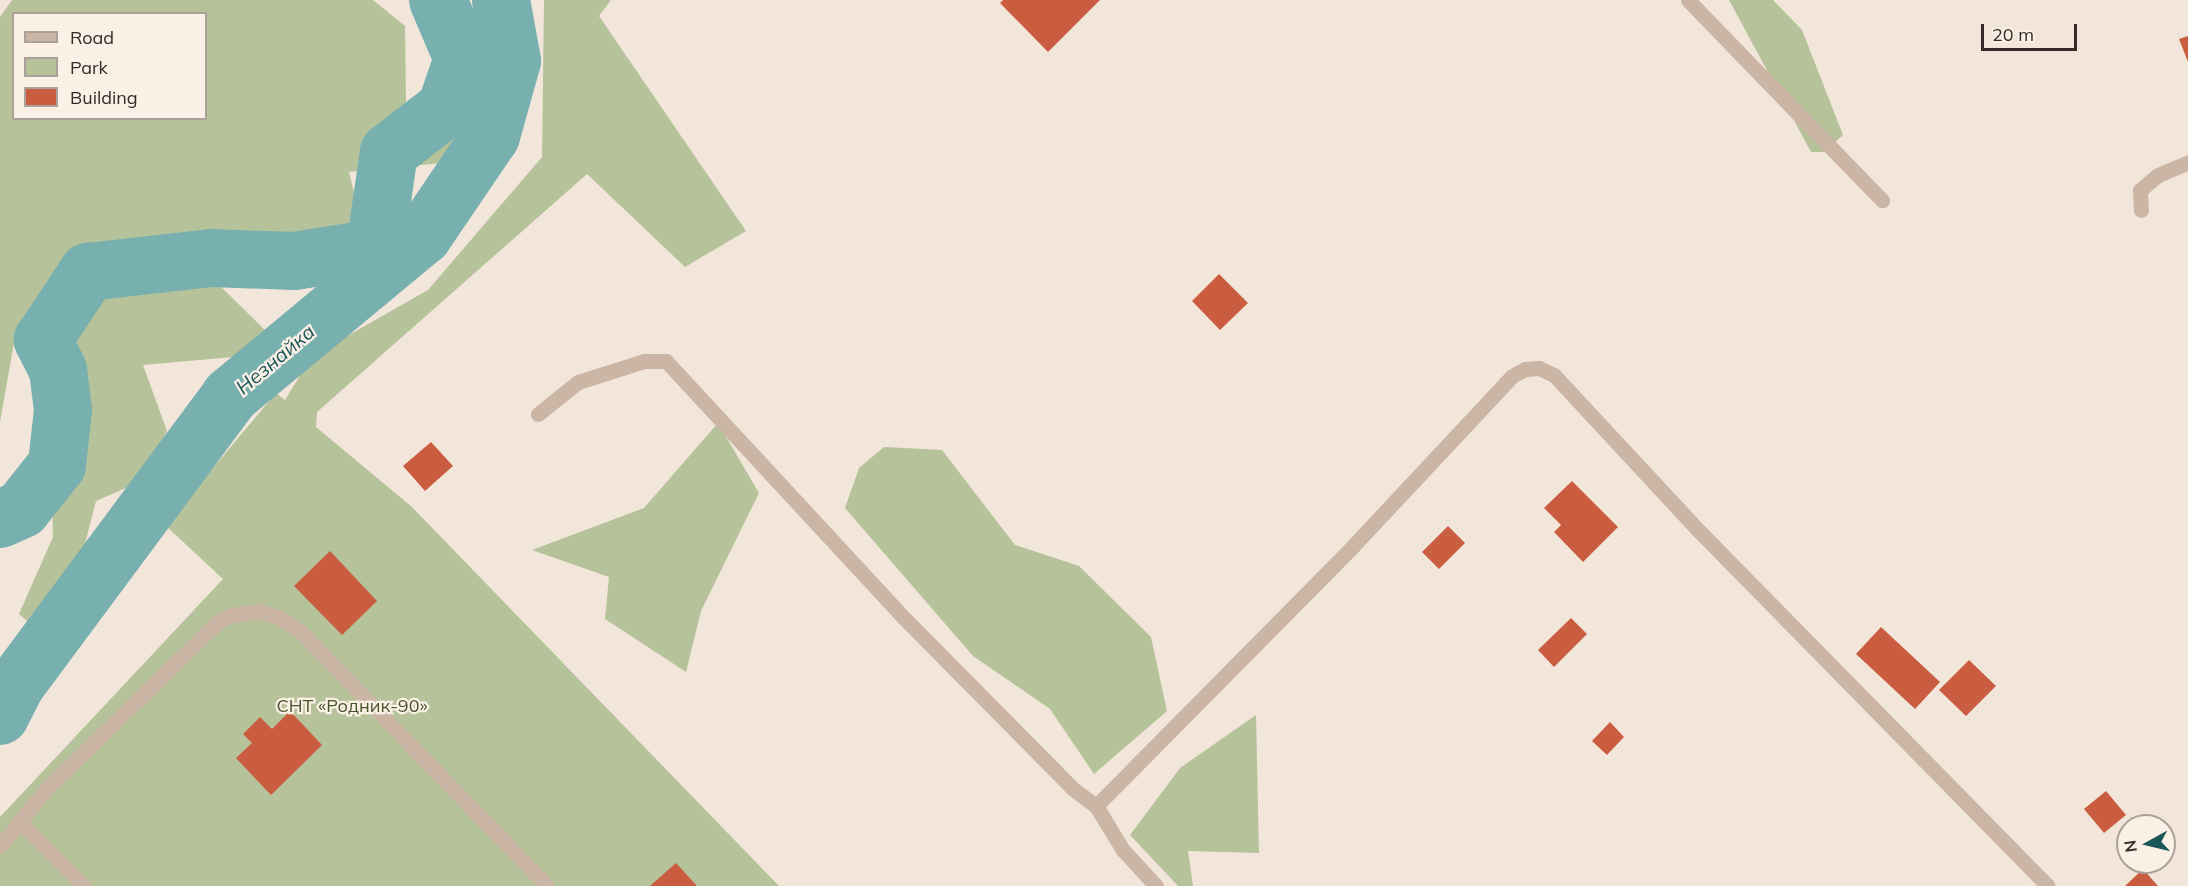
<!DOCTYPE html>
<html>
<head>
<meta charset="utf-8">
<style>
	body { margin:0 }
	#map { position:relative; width:2188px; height:886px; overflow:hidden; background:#f2e6da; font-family:Mulish,sans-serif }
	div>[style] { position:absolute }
	.green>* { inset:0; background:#b6c299 }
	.river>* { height:58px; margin:-29px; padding:0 29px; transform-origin:29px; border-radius:29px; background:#78b0b0 }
	.building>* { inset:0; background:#ca5c40 }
	.service>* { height:15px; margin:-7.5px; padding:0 7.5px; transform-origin:7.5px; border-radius:7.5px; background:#cbb5a5 }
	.minor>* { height:15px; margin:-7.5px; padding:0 7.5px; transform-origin:7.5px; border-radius:7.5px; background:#cbb5a5 }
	span { translate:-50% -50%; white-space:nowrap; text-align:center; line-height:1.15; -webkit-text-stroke:4.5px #faf0e6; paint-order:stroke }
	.park-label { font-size:18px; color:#47552a }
	.water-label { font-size:20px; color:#1b5759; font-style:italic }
	.legend { position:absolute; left:12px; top:12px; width:195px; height:108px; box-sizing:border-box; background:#faf0e6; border:2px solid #aca19a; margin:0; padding:8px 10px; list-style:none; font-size:18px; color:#362b27 }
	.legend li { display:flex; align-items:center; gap:12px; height:30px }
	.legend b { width:30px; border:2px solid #aca19a }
	.north { position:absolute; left:2116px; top:814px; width:60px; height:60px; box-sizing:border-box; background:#faf0e6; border:2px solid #aca19a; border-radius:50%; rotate:262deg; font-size:16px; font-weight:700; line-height:24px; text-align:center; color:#362b27 }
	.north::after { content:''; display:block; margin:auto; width:21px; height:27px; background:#1b5759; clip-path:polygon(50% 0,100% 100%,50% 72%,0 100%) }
	.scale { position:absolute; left:1981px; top:24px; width:96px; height:27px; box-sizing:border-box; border:3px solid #362b27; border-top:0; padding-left:8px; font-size:18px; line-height:21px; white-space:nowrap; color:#362b27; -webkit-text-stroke:4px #faf0e6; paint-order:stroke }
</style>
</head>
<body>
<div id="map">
	<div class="green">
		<i style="clip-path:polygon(evenodd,12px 0,373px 0,405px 26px,406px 107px,490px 73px,452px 162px,349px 172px,363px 228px,79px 251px,15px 337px,0 422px,0 17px,12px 0,14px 14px,206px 14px,206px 118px,14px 118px,14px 14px)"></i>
		<i style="clip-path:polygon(544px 0,611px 0,599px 16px,746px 231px,685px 267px,587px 174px,317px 412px,316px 427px,412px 507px,779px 886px,0 886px,0 817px,223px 579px,165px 525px,276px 393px,285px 400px,312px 356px,428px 290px,542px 157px)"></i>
		<i style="clip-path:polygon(1729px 0,1773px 0,1802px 30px,1843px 135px,1824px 152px,1811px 152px)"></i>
		<i style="clip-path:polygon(207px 273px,275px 340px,256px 355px,143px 365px,167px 431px,142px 481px,96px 501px,77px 575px,42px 634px,19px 614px,53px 537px,51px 443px,85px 407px,65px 316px,94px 286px)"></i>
		<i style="clip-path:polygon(718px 423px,759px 493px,701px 611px,686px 672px,605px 619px,609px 577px,532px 550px,644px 508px)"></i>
		<i style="clip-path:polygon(884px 447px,942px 450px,1015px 545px,1079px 566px,1151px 637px,1167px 711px,1094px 774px,1050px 709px,973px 656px,845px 508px,859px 468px)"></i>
		<i style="clip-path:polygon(1256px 715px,1259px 853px,1188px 851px,1193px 886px,1178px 886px,1130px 835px,1180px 768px)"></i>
	</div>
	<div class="river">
		<i style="left:0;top:519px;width:24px;rotate:-24deg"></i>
		<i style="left:22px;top:509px;width:56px;rotate:-51.5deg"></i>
		<i style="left:57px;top:465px;width:55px;rotate:-83.8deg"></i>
		<i style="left:63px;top:410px;width:40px;rotate:-97.1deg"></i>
		<i style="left:58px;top:370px;width:34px;rotate:-117deg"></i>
		<i style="left:43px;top:340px;width:82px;rotate:-56.5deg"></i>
		<i style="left:88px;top:272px;width:124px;rotate:-6.5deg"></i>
		<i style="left:211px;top:258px;width:83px;rotate:2.1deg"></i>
		<i style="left:294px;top:261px;width:82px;rotate:-9.1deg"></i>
		<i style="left:375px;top:248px;width:97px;rotate:-81.7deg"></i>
		<i style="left:389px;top:152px;width:72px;rotate:-37.7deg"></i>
		<i style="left:446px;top:108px;width:52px;rotate:-70.9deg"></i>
		<i style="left:463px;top:59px;width:64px;rotate:-113deg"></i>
		<i style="left:0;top:716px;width:34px;rotate:-63deg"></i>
		<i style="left:15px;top:686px;width:361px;rotate:-53.4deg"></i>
		<i style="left:230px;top:396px;width:251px;rotate:-39.7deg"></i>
		<i style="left:423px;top:236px;width:121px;rotate:-55.8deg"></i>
		<i style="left:491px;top:136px;width:78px;rotate:-74.4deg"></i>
		<i style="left:512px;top:61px;width:62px;rotate:-100.2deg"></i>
	</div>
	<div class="building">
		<i style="clip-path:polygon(1003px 0,1100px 0,1048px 52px,1000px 3px)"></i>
		<i style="clip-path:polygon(2188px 36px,2188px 62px,2179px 39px)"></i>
		<i style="clip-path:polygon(1219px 274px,1248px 303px,1220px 330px,1192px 301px)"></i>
		<i style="clip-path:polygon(431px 442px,453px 466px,425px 491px,403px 466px)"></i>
		<i style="clip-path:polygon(1572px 481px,1618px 527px,1583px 562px,1554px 532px,1561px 525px,1544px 508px)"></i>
		<i style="clip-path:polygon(1448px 526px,1465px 543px,1439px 569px,1422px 552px)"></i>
		<i style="clip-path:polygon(330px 551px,377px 601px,342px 635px,294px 586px)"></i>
		<i style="clip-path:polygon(1571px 618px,1587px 634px,1554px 667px,1538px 650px)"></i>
		<i style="clip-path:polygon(1881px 627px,1940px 682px,1915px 709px,1856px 654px)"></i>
		<i style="clip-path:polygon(1969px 660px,1996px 686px,1966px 716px,1939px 690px)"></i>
		<i style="clip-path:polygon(290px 711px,322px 745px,271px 795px,236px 758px,252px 743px,243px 734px,260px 717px,272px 729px)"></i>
		<i style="clip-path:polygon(1610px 722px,1624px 737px,1607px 755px,1592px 741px)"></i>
		<i style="clip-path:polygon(2106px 791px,2126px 815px,2104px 833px,2084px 809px)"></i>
		<i style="clip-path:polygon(2140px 819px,2147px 826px,2133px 826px)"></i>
		<i style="clip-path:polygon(676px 863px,697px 886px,650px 886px)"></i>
		<i style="clip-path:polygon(2143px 869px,2158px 886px,2125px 886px)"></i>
	</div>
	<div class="service">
		<i style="left:1688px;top:0;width:279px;rotate:45.9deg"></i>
		<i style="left:21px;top:823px;width:89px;rotate:45deg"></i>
		<i style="left:0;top:846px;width:73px;rotate:-51.1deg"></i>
		<i style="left:46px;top:789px;width:241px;rotate:-44.2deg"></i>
		<i style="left:219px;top:621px;width:14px;rotate:-25deg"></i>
		<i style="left:232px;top:615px;width:27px;rotate:-8deg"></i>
		<i style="left:259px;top:611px;width:23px;rotate:18deg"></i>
		<i style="left:281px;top:618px;width:23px;rotate:34deg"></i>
		<i style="left:300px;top:631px;width:355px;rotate:45.9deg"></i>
	</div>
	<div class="minor">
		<i style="left:2141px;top:210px;width:20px;rotate:-93deg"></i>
		<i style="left:2140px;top:190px;width:23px;rotate:-40deg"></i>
		<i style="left:2158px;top:175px;width:33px;rotate:-23deg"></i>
		<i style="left:538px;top:414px;width:51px;rotate:-38.7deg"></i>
		<i style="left:578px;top:382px;width:69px;rotate:-17.7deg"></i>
		<i style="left:644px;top:361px;width:22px"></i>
		<i style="left:666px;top:361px;width:353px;rotate:47.2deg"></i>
		<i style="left:906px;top:620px;width:236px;rotate:45.3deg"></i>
		<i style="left:1072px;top:788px;width:30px;rotate:37deg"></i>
		<i style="left:1096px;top:806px;width:52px;rotate:58.5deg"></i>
		<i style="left:1123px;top:850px;width:49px;rotate:47.5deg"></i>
		<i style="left:1096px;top:806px;width:366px;rotate:-45.3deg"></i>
		<i style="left:1353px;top:546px;width:233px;rotate:-46.9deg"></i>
		<i style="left:1512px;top:376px;width:15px;rotate:-28deg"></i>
		<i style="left:1525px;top:369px;width:14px;rotate:-4deg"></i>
		<i style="left:1539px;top:368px;width:17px;rotate:25deg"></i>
		<i style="left:1554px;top:375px;width:214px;rotate:47.1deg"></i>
		<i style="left:1700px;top:532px;width:496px;rotate:45.5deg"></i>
	</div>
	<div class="park-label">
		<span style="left:352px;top:706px">СНТ «Родник-90»</span>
	</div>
	<div class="water-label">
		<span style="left:275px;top:359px;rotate:-40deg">Незнайка</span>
	</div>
	<ul class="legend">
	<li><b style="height:8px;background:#cbb5a5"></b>Road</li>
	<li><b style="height:16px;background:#b6c299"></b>Park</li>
	<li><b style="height:16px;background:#ca5c40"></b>Building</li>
	</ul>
	<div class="north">N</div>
	<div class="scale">20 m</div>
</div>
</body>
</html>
